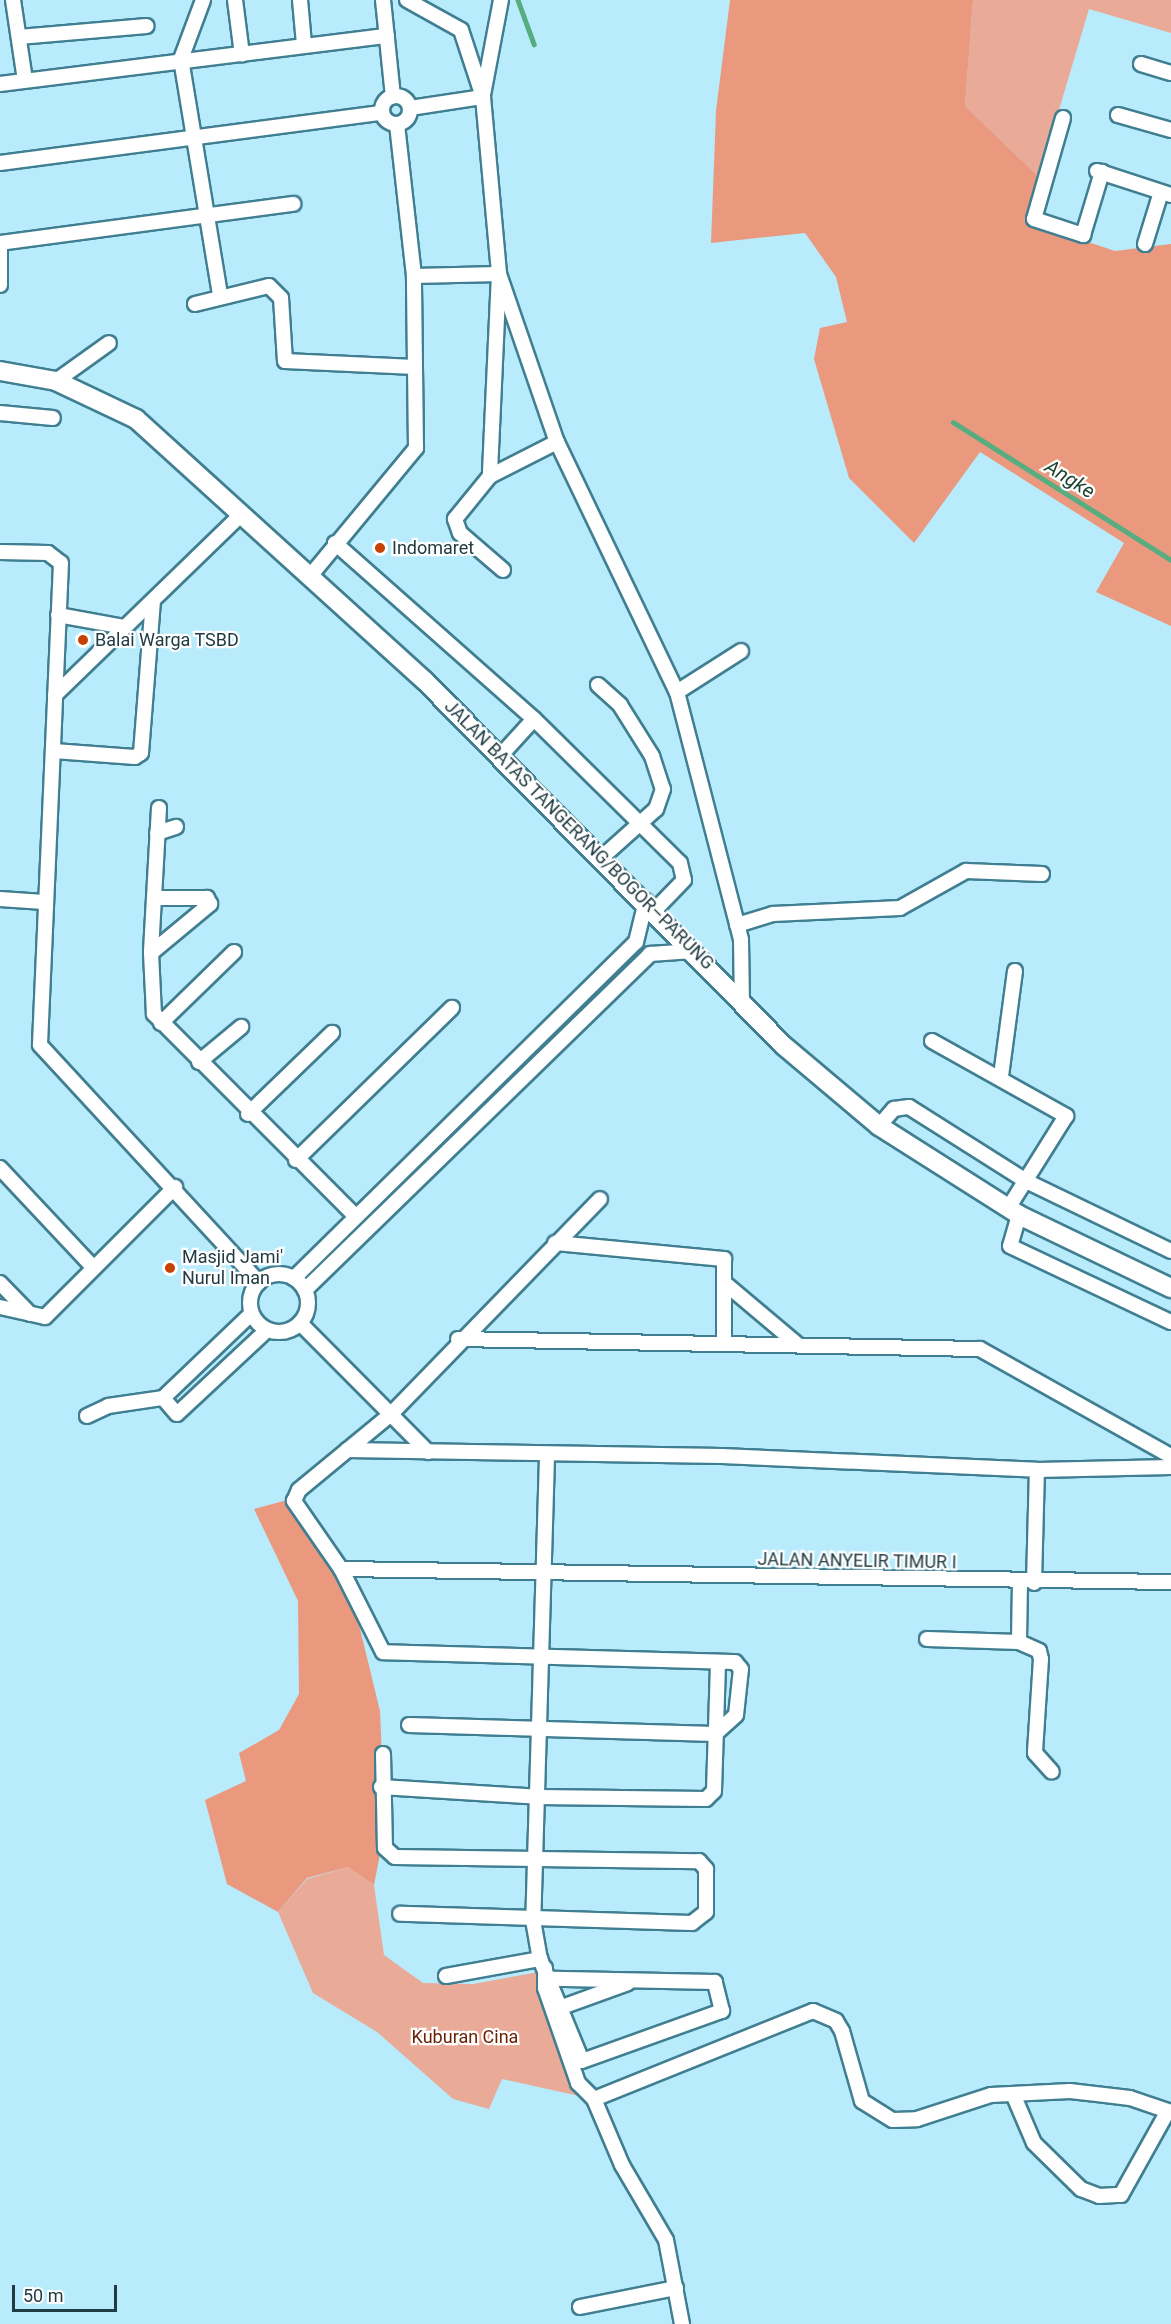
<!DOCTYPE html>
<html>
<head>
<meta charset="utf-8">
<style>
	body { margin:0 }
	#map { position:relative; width:1171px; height:2324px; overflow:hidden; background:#b8ebfb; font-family:Roboto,sans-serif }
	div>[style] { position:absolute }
	.green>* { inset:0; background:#e9ab97 }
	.forest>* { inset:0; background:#eb997e }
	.stream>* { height:4.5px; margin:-2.25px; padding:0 2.25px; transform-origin:2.25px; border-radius:2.25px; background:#58ad80 }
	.roads { filter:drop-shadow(2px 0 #407f91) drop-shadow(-2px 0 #407f91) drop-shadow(0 2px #407f91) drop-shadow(0 -2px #407f91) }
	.minor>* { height:14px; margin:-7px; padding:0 7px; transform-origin:7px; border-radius:7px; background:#fff }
	.minor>.ring { margin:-7px; padding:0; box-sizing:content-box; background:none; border:14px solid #fff; border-radius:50% }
	.major>* { height:18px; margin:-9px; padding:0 9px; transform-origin:9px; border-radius:9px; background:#fff }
	.dots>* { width:16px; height:16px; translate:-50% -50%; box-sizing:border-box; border:3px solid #fff; border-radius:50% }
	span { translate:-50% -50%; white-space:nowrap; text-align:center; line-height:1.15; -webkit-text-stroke:4.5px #fff; paint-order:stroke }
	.poi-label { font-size:18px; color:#213b43 }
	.left { translate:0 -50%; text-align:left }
	.street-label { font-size:18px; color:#213b43 }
	.park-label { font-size:18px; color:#6a2206 }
	.water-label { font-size:20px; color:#1e432f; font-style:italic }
	.scale { position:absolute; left:12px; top:2285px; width:105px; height:27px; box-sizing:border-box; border:3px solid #213b43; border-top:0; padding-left:8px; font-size:18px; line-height:21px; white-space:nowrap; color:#213b43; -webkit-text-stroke:4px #fff; paint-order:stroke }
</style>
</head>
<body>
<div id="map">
	<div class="green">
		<i style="clip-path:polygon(973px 0,1171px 0,1171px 33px,1089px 9px,1039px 177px,965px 106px)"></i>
		<i style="clip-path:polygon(348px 1867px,374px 1885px,384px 1955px,423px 1983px,473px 1984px,544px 1971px,593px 2099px,502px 2079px,489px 2109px,453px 2099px,377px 2032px,313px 1993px,278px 1912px,307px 1879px)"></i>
	</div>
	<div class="forest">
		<i style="clip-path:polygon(730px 0,973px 0,965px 106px,1039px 177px,1026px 221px,1115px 251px,1171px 244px,1171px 626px,1096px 592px,1124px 543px,980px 452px,914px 543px,849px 478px,814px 359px,820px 328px,847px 322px,836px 277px,805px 233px,711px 243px,716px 111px)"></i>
		<i style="clip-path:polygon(291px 1499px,353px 1600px,380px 1711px,385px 1828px,374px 1885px,348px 1867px,307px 1878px,278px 1912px,227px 1884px,205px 1800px,246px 1781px,239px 1753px,279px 1730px,299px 1694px,298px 1601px,254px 1509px)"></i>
	</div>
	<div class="stream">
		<i style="left:518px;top:0;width:47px;rotate:70deg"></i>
		<i style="left:953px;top:422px;width:258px;rotate:32.3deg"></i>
	</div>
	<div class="roads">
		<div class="minor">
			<i style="left:13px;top:0;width:81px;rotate:81.5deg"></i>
			<i style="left:203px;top:0;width:63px;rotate:110.4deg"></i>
			<i style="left:181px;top:59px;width:238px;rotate:80.6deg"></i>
			<i style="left:235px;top:0;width:55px;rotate:82.7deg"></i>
			<i style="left:300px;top:0;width:44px;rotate:84.8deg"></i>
			<i style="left:383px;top:0;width:97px;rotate:84.1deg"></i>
			<i style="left:407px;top:0;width:62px;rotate:29.1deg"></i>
			<i style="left:461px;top:30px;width:71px;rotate:71.8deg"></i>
			<i style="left:483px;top:97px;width:178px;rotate:84.8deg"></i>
			<i style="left:499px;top:274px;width:202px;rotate:92.6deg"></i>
			<i style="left:19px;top:37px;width:128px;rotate:-4.9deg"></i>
			<i style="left:1141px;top:64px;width:31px;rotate:17deg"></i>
			<i style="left:0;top:84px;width:390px;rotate:-7.1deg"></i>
			<i style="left:483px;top:95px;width:97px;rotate:-79.3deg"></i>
			<i class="ring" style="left:382px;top:96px;width:14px;height:14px"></i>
			<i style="left:410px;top:108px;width:74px;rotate:-8.6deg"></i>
			<i style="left:1118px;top:115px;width:55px;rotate:15.8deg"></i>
			<i style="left:1063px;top:118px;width:105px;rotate:106deg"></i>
			<i style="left:1034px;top:219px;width:52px;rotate:18.1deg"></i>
			<i style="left:1083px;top:235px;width:66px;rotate:-73.2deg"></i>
			<i style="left:0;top:163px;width:384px;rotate:-7.5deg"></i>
			<i style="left:1097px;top:171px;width:78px;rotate:18deg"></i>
			<i style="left:0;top:243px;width:296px;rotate:-7.6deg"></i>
			<i style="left:1145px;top:244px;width:54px;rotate:-72.9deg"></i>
			<i style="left:0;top:249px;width:36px;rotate:90deg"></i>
			<i style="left:414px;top:276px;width:85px;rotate:-1.3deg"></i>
			<i style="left:499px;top:274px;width:178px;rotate:71deg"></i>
			<i style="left:557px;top:442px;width:277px;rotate:64.4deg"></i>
			<i style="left:677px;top:692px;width:256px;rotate:75.5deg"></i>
			<i style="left:741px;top:940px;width:62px;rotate:89.1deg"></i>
			<i style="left:195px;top:304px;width:76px;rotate:-13.7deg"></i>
			<i style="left:269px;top:286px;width:17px;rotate:45deg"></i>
			<i style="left:281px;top:298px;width:63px;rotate:86.4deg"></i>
			<i style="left:285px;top:361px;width:130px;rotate:2.6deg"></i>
			<i style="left:56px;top:381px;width:65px;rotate:-35.6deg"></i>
			<i style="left:0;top:413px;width:53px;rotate:5.4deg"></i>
			<i style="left:335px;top:543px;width:266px;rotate:41.5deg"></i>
			<i style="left:534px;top:719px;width:205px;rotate:44.6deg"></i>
			<i style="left:680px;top:863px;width:17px;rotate:77deg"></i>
			<i style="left:684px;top:880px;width:42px;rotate:134deg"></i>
			<i style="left:0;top:552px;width:48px;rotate:1.2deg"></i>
			<i style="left:48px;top:553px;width:16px;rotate:38deg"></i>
			<i style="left:61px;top:563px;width:482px;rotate:92.5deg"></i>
			<i style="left:40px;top:1045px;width:323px;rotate:47.3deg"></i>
			<i style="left:503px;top:570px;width:57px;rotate:-139.3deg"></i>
			<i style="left:460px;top:533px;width:15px;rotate:-110deg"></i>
			<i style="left:455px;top:519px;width:55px;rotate:-50.9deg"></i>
			<i style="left:490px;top:476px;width:75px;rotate:-26.9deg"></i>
			<i style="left:311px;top:575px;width:165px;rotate:-50.4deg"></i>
			<i style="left:416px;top:448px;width:172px;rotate:-90.7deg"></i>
			<i style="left:414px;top:276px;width:152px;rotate:-96.4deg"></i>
			<i style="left:58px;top:615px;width:68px;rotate:10.2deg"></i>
			<i style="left:598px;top:685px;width:30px;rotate:42deg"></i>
			<i style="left:620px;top:705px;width:60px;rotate:57.9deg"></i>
			<i style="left:652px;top:756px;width:35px;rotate:72deg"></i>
			<i style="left:663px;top:789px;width:21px;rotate:109deg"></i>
			<i style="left:656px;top:809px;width:75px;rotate:138.2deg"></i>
			<i style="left:677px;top:692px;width:76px;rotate:-32.6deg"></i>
			<i style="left:55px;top:695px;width:260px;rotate:-44.1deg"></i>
			<i style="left:54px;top:751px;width:81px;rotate:4.2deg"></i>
			<i style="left:135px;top:757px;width:7px;rotate:-34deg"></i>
			<i style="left:141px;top:753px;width:153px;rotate:-85.5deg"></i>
			<i style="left:502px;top:754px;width:47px;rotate:-47.6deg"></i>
			<i style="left:159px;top:808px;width:145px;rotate:93.2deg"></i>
			<i style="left:151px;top:953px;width:61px;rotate:87.2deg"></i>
			<i style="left:154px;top:1014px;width:286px;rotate:45.1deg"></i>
			<i style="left:157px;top:833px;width:20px;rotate:-18deg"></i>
			<i style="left:0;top:899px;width:44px;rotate:3.9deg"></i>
			<i style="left:737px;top:925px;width:38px;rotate:-17deg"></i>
			<i style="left:773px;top:914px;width:127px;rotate:-2.7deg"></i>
			<i style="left:900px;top:908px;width:76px;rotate:-29.3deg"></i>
			<i style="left:966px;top:871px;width:76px;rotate:2.3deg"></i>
			<i style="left:151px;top:953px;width:77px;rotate:-39.7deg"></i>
			<i style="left:210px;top:904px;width:7px;rotate:-117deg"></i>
			<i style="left:207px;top:898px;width:53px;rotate:180deg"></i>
			<i style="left:161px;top:1023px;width:102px;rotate:-44.2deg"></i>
			<i style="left:932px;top:1041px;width:154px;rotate:29.2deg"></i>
			<i style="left:1066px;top:1116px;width:107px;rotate:122.1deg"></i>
			<i style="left:199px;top:1062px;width:55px;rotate:-39.8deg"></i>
			<i style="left:1001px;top:1076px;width:106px;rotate:-82.4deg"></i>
			<i style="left:248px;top:1114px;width:117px;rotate:-44deg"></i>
			<i style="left:879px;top:1126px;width:23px;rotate:-49deg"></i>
			<i style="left:894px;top:1109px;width:15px;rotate:-8deg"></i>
			<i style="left:909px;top:1107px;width:138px;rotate:32.3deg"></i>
			<i style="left:1026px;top:1181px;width:161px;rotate:25.8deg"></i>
			<i style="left:296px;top:1160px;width:218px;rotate:-44.3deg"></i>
			<i style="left:0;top:1168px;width:134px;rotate:46.8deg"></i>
			<i style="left:1019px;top:1215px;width:32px;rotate:106deg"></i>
			<i style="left:1010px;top:1246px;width:178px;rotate:25.3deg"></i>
			<i style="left:555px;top:1243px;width:170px;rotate:5.4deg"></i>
			<i style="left:724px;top:1259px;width:81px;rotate:90deg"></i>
			<i class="ring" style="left:250px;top:1274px;width:44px;height:44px"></i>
			<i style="left:294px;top:1278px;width:479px;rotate:-44.5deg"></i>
			<i style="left:636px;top:942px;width:42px;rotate:-76.3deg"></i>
			<i style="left:0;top:1283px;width:43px;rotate:45.9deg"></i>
			<i style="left:727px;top:1285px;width:92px;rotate:40.1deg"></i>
			<i style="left:305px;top:1290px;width:482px;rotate:-44.2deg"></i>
			<i style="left:650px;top:954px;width:43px;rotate:-4deg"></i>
			<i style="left:0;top:1307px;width:46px;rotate:12.5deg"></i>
			<i style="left:45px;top:1317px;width:184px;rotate:-45deg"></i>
			<i style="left:251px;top:1314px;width:122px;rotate:136.3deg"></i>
			<i style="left:163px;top:1398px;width:21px;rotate:49deg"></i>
			<i style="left:177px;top:1414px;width:123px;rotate:-43deg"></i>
			<i style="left:300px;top:1323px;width:182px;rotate:45.2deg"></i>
			<i style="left:458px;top:1339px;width:522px;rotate:1.1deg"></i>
			<i style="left:980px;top:1349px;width:219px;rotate:29.3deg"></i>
			<i style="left:87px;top:1416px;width:23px;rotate:-25deg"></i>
			<i style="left:108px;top:1406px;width:56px;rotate:-8.3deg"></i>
			<i style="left:347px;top:1450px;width:375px;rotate:0.9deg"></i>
			<i style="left:722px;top:1456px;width:315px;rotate:2.5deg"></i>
			<i style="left:1037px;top:1470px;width:134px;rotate:-1.3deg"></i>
			<i style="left:547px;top:1457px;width:463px;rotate:91.7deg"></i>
			<i style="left:533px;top:1920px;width:40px;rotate:80deg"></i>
			<i style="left:540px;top:1959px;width:110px;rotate:67.6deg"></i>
			<i style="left:582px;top:2061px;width:149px;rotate:-19.7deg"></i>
			<i style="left:722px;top:2011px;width:30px;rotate:-104deg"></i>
			<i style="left:715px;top:1982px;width:163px;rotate:-178.9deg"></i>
			<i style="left:341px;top:1569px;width:830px;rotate:0.9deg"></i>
			<i style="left:1020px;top:1582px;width:60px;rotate:91deg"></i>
			<i style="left:1019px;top:1642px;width:22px;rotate:24deg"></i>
			<i style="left:1039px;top:1651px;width:8px;rotate:76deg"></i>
			<i style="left:1041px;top:1659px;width:94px;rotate:93.7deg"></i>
			<i style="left:1035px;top:1753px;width:25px;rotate:48deg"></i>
			<i style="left:1034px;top:1583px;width:113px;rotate:-88.5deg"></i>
			<i style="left:927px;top:1639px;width:92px;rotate:1.9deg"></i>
			<i style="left:409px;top:1725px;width:306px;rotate:1.7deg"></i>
			<i style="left:715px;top:1734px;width:28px;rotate:-42deg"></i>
			<i style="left:736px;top:1715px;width:46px;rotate:-83.8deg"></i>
			<i style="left:741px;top:1669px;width:9px;rotate:-131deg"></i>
			<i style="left:735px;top:1662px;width:352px;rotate:-178.4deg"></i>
			<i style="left:383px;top:1652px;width:93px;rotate:-116.8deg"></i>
			<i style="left:341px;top:1569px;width:83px;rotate:-124.7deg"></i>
			<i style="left:294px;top:1501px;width:12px;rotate:-66deg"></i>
			<i style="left:299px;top:1490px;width:118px;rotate:-39.5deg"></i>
			<i style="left:390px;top:1415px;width:301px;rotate:-45.8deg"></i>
			<i style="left:383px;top:1754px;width:94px;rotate:88.8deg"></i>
			<i style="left:385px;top:1848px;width:13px;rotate:42deg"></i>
			<i style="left:395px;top:1857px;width:304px;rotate:0.8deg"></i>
			<i style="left:699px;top:1861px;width:11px;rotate:49deg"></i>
			<i style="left:706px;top:1869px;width:43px;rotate:90deg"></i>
			<i style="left:706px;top:1912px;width:18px;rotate:142deg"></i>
			<i style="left:692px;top:1923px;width:292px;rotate:-178.2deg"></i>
			<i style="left:381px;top:1787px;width:157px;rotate:3.6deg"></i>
			<i style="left:538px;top:1797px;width:168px;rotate:0.7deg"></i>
			<i style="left:706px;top:1799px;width:11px;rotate:-45deg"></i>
			<i style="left:714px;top:1791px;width:129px;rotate:-88.2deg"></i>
			<i style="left:545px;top:1968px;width:20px;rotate:90deg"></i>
			<i style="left:545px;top:1988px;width:101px;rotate:70.8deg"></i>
			<i style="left:578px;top:2083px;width:23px;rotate:45deg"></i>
			<i style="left:594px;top:2099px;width:72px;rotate:67deg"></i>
			<i style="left:622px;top:2165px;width:87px;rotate:59.6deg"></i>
			<i style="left:666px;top:2240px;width:86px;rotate:79.2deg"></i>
			<i style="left:446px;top:1976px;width:96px;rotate:-10.3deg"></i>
			<i style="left:562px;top:2007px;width:70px;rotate:-20deg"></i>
			<i style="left:1013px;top:2094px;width:53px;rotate:66.8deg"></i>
			<i style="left:1034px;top:2143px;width:66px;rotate:44.4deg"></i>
			<i style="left:1081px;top:2189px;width:19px;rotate:21deg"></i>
			<i style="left:1099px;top:2196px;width:22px;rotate:-3deg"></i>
			<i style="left:1121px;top:2195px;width:96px;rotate:-60.8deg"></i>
			<i style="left:594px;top:2099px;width:236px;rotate:-21.9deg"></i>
			<i style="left:813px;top:2011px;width:25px;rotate:23deg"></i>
			<i style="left:836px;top:2021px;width:12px;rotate:59deg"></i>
			<i style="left:842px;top:2031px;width:73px;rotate:74.1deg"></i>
			<i style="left:862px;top:2101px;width:36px;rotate:32deg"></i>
			<i style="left:893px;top:2120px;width:24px;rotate:-2deg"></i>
			<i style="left:917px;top:2119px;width:78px;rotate:-18deg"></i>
			<i style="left:991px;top:2095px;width:79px;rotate:-2.9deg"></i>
			<i style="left:1070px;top:2091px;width:60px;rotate:6.7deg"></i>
			<i style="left:1130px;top:2098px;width:43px;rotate:18.9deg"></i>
			<i style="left:580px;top:2307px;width:98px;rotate:-11.2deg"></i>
		</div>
		<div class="major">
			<i style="left:0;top:371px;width:57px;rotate:10.1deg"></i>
			<i style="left:56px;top:381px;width:89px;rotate:25.4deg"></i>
			<i style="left:136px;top:419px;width:389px;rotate:42.2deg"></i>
			<i style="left:424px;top:680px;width:513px;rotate:45.47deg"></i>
			<i style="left:784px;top:1046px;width:124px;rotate:40.1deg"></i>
			<i style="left:879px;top:1126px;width:166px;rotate:32.4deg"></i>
			<i style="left:1019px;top:1215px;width:169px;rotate:25.7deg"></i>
		</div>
	</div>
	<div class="dots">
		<i style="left:380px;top:548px;background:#c74100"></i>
		<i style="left:83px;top:640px;background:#c74100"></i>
		<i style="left:170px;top:1268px;background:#c74100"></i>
	</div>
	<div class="poi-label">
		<span class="left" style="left:392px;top:548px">Indomaret</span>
		<span class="left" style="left:95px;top:640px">Balai Warga TSBD</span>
		<span class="left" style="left:182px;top:1268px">Masjid Jami'<br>Nurul Iman</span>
	</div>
	<div class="street-label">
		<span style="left:579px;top:835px;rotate:45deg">JALAN BATAS TANGERANG/BOGOR–PARUNG</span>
		<span style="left:857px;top:1561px;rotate:1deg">JALAN ANYELIR TIMUR I</span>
	</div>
	<div class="park-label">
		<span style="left:465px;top:2037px">Kuburan Cina</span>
	</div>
	<div class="water-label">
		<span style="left:1070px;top:479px;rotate:32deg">Angke</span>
	</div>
	<div class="scale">50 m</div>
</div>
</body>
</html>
